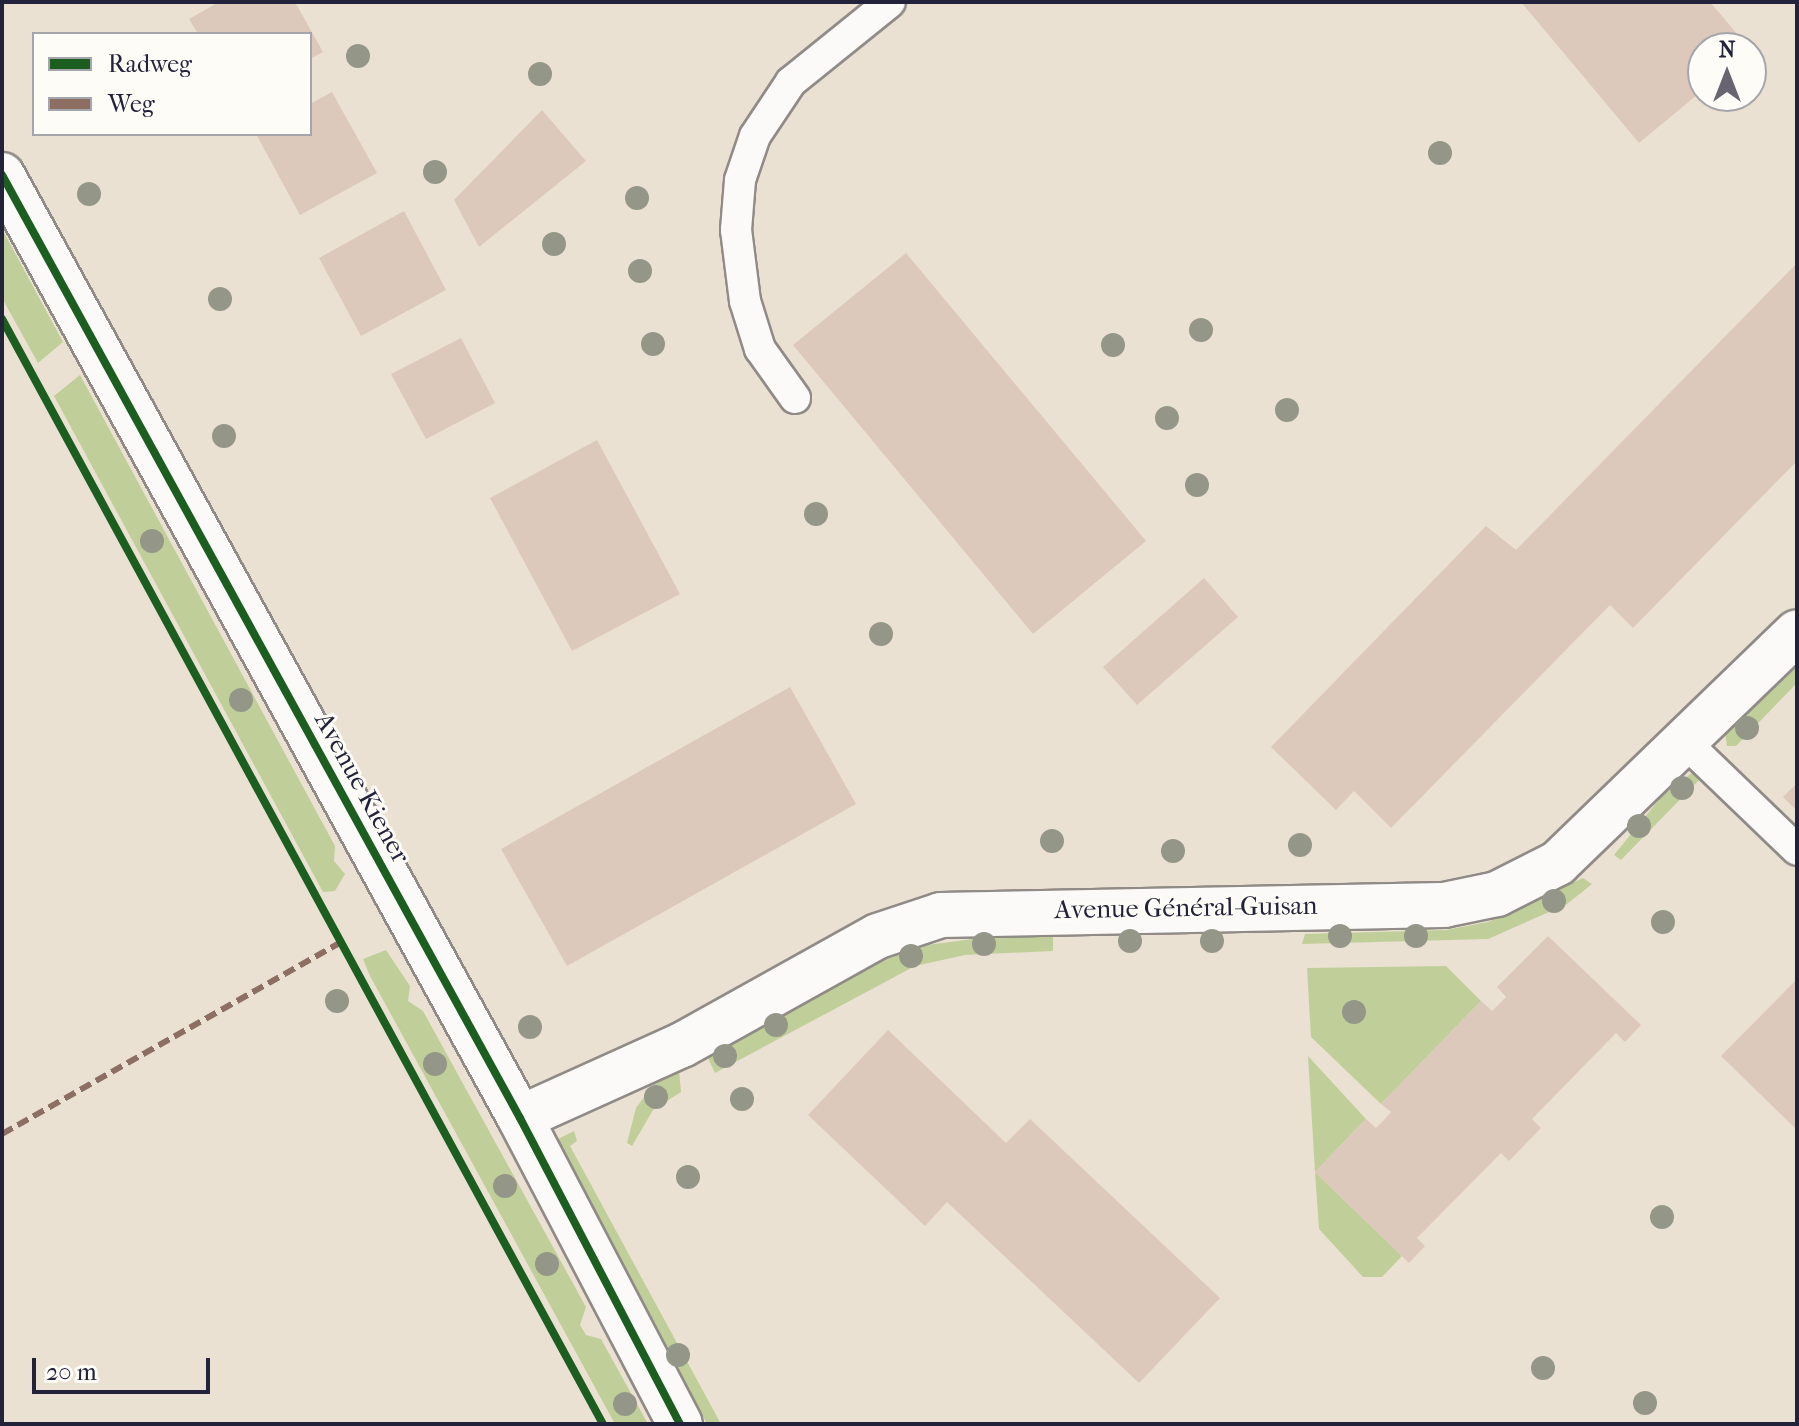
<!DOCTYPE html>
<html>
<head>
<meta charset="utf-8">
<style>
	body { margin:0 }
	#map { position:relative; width:1799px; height:1426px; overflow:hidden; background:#eae1d2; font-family:"IM FELL French Canon",serif }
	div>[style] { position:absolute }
	.green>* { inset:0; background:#c0cf99 }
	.building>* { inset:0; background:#dcc9bc }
	.roads { filter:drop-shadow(2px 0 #908b87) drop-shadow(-2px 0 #908b87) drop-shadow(0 2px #908b87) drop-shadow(0 -2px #908b87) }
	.lane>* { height:30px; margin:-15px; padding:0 15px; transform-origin:15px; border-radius:15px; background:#fcfaf8 }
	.street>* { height:44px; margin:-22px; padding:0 22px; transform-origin:22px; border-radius:22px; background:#fcfaf8 }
	.quiet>* { height:6px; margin-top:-3px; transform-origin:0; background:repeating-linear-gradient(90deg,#8d6e63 0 12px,transparent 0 18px) }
	.cycleway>* { height:8px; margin:-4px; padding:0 4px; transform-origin:4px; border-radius:4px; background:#1b5e20 }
	.trees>* { width:24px; height:24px; margin:-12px; border-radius:50%; background:#949788 }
	span { translate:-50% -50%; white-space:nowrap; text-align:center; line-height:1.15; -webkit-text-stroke:6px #fdfcf7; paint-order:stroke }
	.street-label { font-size:26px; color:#22223b }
	.frame { position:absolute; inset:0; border:4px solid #22223b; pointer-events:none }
	.legend { position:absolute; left:32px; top:32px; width:280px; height:104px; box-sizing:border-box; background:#fdfcf7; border:2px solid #a5a5ac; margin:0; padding:10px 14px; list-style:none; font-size:24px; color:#22223b }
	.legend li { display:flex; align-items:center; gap:16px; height:40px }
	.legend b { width:40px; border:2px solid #a5a5ac }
	.north { position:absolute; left:1687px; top:32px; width:80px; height:80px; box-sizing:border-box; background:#fdfcf7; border:2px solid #a5a5ac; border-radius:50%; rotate:0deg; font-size:22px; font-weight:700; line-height:32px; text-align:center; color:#22223b }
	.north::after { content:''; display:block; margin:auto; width:28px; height:36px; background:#686570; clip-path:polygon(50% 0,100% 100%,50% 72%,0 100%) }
	.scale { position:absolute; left:32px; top:1358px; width:178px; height:36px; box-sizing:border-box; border:4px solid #22223b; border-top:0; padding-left:10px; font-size:24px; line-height:28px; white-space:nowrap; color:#22223b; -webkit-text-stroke:6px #fdfcf7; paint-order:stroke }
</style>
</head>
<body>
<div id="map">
	<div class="green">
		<i style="clip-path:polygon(2px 229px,63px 342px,38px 363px,2px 298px)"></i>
		<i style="clip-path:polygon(80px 375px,335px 846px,334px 861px,345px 874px,335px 891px,323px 892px,54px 396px)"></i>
		<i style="clip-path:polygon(1797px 660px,1797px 683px,1736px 746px,1727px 746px,1725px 733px)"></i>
		<i style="clip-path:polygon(1693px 772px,1703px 776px,1621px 860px,1614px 855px,1662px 796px)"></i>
		<i style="clip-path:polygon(1583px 878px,1592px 884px,1567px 904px,1488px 939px,1302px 944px,1305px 934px,1446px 930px,1488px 922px)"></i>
		<i style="clip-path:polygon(995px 936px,1053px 936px,1053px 951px,965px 955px,915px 966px,715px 1073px,707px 1056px,871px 966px,920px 946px)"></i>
		<i style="clip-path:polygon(386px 950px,410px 986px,408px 1001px,423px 1011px,586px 1307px,580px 1325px,586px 1335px,601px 1339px,648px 1424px,615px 1424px,370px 976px,363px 959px)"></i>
		<i style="clip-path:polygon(1446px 966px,1481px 1001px,1381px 1104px,1311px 1037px,1307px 968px)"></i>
		<i style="clip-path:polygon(1308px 1056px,1366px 1119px,1315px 1172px,1402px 1256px,1382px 1277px,1363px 1277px,1319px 1229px,1315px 1172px)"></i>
		<i style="clip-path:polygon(679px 1070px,681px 1092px,653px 1110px,632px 1146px,627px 1143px,636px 1108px,653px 1085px)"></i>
		<i style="clip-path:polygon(574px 1131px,577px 1141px,570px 1146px,721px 1424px,707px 1424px,556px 1147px,556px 1140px)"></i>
	</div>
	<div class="building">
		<i style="clip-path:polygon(219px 2px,295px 2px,323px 52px,310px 59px,310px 34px,198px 34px,189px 19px)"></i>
		<i style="clip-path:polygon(1521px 2px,1710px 2px,1749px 48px,1703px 48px,1703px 90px,1639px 143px)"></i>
		<i style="clip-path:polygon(332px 92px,377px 173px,300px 215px,256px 134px,310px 134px,310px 104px)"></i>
		<i style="clip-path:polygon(542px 110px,586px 161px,479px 247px,454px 200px)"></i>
		<i style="clip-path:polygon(404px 211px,446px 290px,361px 336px,319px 258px)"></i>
		<i style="clip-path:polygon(906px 253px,1146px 541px,1033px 634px,793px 345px)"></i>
		<i style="clip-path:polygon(1797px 263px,1797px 461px,1633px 628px,1610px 605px,1391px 828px,1354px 791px,1336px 810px,1271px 747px,1486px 526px,1516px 550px)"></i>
		<i style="clip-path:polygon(461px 338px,495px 403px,426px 439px,391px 374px)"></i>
		<i style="clip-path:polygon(597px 440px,680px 594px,572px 651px,490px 498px)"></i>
		<i style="clip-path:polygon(1204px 578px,1238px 617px,1137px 705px,1103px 667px)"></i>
		<i style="clip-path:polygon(790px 687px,856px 804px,567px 966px,501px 849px)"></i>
		<i style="clip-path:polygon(1797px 783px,1797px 811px,1783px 797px)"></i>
		<i style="clip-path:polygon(1548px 936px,1641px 1025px,1625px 1042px,1616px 1033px,1532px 1119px,1541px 1128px,1509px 1161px,1501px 1153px,1417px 1238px,1425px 1246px,1409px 1263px,1315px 1172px,1366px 1119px,1376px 1128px,1384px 1120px,1391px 1112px,1381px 1104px,1481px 1001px,1492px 1011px,1506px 997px,1497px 987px)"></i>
		<i style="clip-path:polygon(1797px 979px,1797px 1130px,1721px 1056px)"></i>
		<i style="clip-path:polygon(888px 1030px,1006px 1143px,1030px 1119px,1220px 1298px,1139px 1383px,947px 1202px,925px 1226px,808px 1115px)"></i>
	</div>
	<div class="roads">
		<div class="lane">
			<i style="left:795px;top:398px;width:60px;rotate:-125.5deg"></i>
			<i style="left:760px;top:349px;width:50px;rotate:-107.4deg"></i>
			<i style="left:745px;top:301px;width:72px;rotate:-97.2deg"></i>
			<i style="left:736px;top:230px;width:50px;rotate:-85.4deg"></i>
			<i style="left:740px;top:180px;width:46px;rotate:-71.2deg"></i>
			<i style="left:755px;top:136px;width:65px;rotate:-56.3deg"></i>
			<i style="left:791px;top:82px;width:127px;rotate:-38.9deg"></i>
			<i style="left:1686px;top:743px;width:154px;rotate:43.9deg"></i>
		</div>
		<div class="street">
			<i style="left:2px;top:175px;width:1076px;rotate:61.22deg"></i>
			<i style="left:520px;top:1118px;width:345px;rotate:62.4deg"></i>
			<i style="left:520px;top:1118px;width:178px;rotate:-24.3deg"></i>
			<i style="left:682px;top:1045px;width:224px;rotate:-29.1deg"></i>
			<i style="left:878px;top:936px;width:66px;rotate:-18.4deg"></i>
			<i style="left:941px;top:915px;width:503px;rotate:-1.14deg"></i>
			<i style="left:1444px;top:905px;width:54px;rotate:-11.7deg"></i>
			<i style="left:1497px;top:894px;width:68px;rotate:-26.9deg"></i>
			<i style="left:1558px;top:863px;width:332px;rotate:-44deg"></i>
		</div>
	</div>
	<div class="quiet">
		<i style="left:2px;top:1134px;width:390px;rotate:-29.5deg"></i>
	</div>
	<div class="cycleway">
		<i style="left:2px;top:175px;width:1076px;rotate:61.22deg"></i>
		<i style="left:520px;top:1118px;width:345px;rotate:62.4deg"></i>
		<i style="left:2px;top:319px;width:1258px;rotate:61.46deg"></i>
	</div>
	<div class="trees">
		<i style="left:358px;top:56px"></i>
		<i style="left:540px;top:74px"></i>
		<i style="left:1440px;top:153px"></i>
		<i style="left:435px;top:172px"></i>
		<i style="left:89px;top:194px"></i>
		<i style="left:637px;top:198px"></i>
		<i style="left:554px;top:244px"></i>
		<i style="left:640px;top:271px"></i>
		<i style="left:220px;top:299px"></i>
		<i style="left:1201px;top:330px"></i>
		<i style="left:653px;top:344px"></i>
		<i style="left:1113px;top:345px"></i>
		<i style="left:1287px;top:410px"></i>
		<i style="left:1167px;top:418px"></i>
		<i style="left:224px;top:436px"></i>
		<i style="left:1197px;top:485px"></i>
		<i style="left:816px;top:514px"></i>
		<i style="left:152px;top:541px"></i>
		<i style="left:881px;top:634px"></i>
		<i style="left:241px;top:700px"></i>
		<i style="left:1747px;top:728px"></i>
		<i style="left:1682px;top:788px"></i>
		<i style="left:1639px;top:826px"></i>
		<i style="left:1052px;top:841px"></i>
		<i style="left:1300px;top:845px"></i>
		<i style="left:1173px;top:851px"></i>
		<i style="left:1554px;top:901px"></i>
		<i style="left:1663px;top:922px"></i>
		<i style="left:1340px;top:936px"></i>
		<i style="left:1416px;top:936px"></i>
		<i style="left:1130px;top:941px"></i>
		<i style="left:1212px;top:941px"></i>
		<i style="left:984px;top:944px"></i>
		<i style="left:911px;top:956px"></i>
		<i style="left:337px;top:1001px"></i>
		<i style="left:1354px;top:1012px"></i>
		<i style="left:776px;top:1025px"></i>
		<i style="left:530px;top:1027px"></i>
		<i style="left:725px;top:1056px"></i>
		<i style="left:435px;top:1064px"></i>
		<i style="left:656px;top:1097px"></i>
		<i style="left:742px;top:1099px"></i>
		<i style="left:688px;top:1177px"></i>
		<i style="left:505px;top:1186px"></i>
		<i style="left:1662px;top:1217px"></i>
		<i style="left:547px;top:1264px"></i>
		<i style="left:678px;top:1355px"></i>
		<i style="left:1543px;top:1368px"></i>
		<i style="left:1645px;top:1403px"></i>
		<i style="left:625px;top:1404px"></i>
	</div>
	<div class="street-label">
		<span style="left:362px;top:788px;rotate:61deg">Avenue Kiener</span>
		<span style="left:1186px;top:908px;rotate:-1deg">Avenue Général-Guisan</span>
	</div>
	<div class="frame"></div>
	<ul class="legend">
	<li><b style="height:10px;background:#1b5e20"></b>Radweg</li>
	<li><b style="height:10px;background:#8d6e63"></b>Weg</li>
	</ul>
	<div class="north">N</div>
	<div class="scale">20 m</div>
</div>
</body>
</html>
